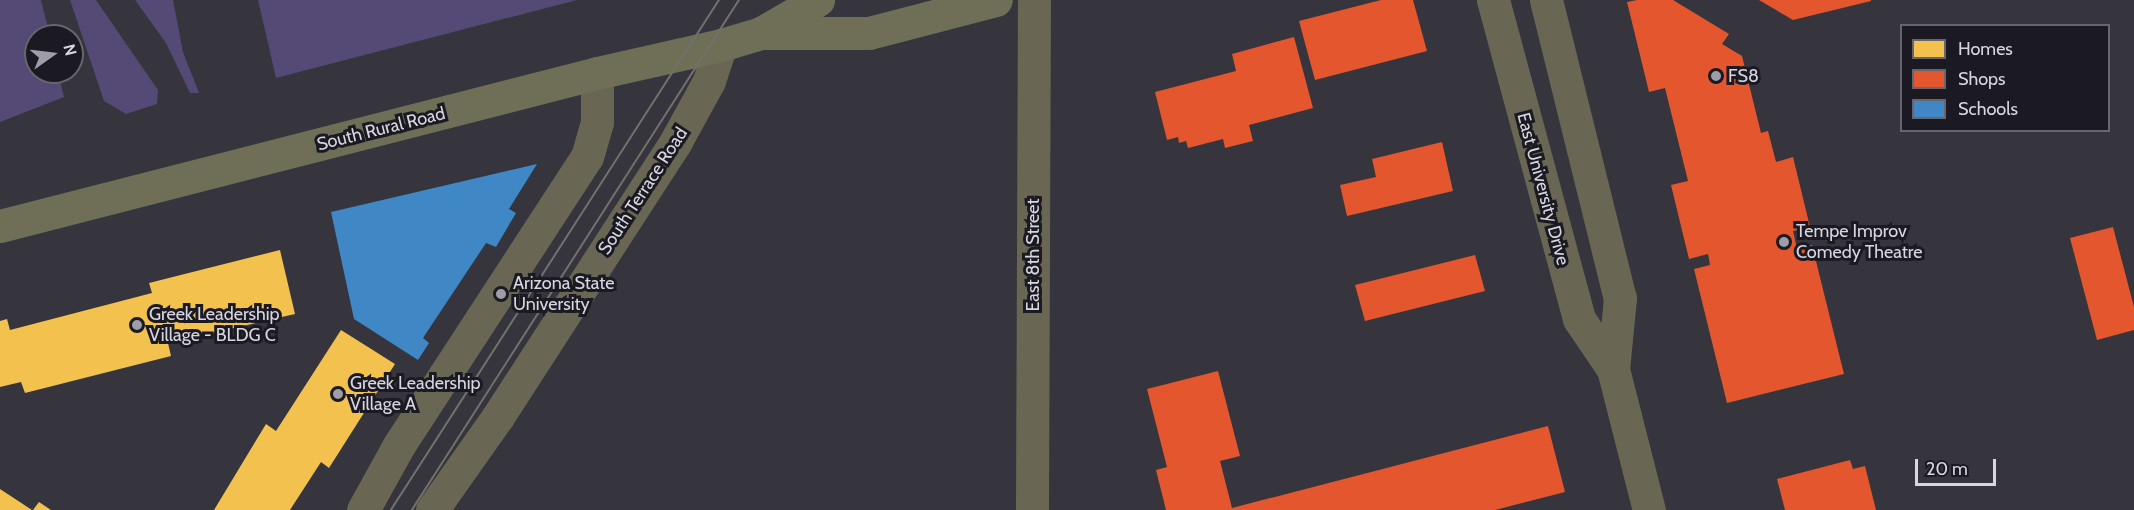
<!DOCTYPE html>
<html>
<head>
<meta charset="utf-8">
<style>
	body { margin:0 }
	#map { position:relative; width:2134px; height:510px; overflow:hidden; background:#36343c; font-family:Cabin,sans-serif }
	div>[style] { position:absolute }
	.green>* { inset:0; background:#554975 }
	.homes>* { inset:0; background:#f2c14e }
	.shops>* { inset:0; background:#e4572e }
	.schools>* { inset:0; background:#3f88c5 }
	.secondary>* { height:33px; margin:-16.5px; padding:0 16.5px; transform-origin:16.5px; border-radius:16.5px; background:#696754 }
	.primary>* { height:33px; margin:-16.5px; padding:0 16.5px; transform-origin:16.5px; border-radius:16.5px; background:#6f6e57 }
	.tram>* { height:1.5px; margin:-0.75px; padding:0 0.75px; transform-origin:0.75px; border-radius:0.75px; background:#72716b }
	.dots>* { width:16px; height:16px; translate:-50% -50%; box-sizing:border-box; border:3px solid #1b1921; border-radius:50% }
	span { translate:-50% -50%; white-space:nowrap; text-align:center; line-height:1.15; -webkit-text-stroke:6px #1b1921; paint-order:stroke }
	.poi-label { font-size:18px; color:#d8d6e0 }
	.left { translate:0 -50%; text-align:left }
	.street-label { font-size:18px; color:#d8d6e0 }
	.legend { position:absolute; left:1900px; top:24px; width:210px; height:108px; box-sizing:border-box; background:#1b1921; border:2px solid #67656d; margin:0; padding:8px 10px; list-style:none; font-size:18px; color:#d8d6e0 }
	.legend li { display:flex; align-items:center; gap:12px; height:30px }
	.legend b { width:30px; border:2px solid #67656d }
	.north { position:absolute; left:24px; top:24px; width:60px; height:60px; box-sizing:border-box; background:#1b1921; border:2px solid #67656d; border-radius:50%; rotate:76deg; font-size:16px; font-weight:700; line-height:24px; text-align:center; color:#d8d6e0 }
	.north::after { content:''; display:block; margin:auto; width:21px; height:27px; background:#9f9da7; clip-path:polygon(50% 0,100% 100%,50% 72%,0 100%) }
	.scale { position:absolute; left:1915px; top:459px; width:81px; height:27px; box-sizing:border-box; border:3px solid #d8d6e0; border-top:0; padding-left:8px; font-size:18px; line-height:21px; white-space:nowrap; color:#d8d6e0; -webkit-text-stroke:4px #1b1921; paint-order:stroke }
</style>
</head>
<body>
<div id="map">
	<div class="green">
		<i style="clip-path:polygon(0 0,41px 0,50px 36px,36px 36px,36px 72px,58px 72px,64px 97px,0 122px)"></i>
		<i style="clip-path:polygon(70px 0,96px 0,158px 90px,157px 104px,126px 114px,104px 101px)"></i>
		<i style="clip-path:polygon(135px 0,173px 0,183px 52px,199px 93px,190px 93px,166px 43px)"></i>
		<i style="clip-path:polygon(258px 0,577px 0,276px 78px)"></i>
	</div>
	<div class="homes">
		<i style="clip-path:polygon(280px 250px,295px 314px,168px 343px,171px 356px,25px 393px,21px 382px,0 387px,0 321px,7px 319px,10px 330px,152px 293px,149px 283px)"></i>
		<i style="clip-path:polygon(341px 330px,395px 364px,329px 468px,321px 462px,290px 510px,214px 510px,266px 424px,276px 431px)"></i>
		<i style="clip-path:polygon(0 489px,32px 510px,0 510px)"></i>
		<i style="clip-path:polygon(39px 502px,51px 510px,33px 510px)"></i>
	</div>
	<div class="shops">
		<i style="clip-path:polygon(1381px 0,1413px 0,1427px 51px,1315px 80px,1299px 21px)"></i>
		<i style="clip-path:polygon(1637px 0,1673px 0,1729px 34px,1722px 44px,1742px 56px,1761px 133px,1768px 131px,1776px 162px,1793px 157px,1810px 227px,1793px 231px,1797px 249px,1812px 245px,1844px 374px,1727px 403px,1694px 269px,1710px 265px,1708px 254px,1689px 259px,1671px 185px,1688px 181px,1665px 88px,1649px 92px,1627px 2px)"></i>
		<i style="clip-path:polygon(1759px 0,1871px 0,1871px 1px,1793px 20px)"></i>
		<i style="clip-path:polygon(1294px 37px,1313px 108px,1249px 125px,1253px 141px,1225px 148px,1223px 139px,1188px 148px,1186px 141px,1179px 143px,1178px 137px,1167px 140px,1155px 92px,1236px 71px,1232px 54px)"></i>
		<i style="clip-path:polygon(1442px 142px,1453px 191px,1347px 216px,1340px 185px,1376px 177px,1372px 159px)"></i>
		<i style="clip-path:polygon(2113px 227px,2134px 307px,2134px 330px,2097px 340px,2070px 238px)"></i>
		<i style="clip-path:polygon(1475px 255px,1485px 291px,1365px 321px,1355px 285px)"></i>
		<i style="clip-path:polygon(1218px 371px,1240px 456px,1220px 461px,1232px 508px,1548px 426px,1565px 492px,1495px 510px,1166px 510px,1156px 470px,1167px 467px,1147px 389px)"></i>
		<i style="clip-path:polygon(1850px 460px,1853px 469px,1865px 466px,1876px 510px,1785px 510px,1777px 479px)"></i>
	</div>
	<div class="schools">
		<i style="clip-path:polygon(537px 164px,509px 209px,516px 213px,496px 247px,486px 243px,423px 338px,429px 343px,418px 360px,354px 319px,331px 212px)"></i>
	</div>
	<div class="secondary">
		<i style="left:1493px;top:0;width:330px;rotate:74.9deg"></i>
		<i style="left:1579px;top:319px;width:60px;rotate:55.8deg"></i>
		<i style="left:1613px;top:369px;width:146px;rotate:75.7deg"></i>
		<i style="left:1546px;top:0;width:307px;rotate:76.1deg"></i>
		<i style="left:1620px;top:298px;width:71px;rotate:95.6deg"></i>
		<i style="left:363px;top:510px;width:74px;rotate:-61deg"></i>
		<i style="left:399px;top:445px;width:344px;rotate:-56.9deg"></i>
		<i style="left:587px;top:157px;width:36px;rotate:-74deg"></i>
		<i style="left:597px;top:122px;width:49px;rotate:-90deg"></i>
		<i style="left:432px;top:510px;width:113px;rotate:-54.8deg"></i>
		<i style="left:497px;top:418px;width:330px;rotate:-57.1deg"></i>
		<i style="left:676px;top:141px;width:68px;rotate:-61.2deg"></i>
		<i style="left:709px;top:81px;width:38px;rotate:-72deg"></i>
		<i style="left:1032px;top:510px;width:510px;rotate:-89.78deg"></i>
	</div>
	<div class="primary">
		<i style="left:763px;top:33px;width:106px"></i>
		<i style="left:869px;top:33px;width:131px;rotate:-14.6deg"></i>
		<i style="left:0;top:226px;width:616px;rotate:-14.37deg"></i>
		<i style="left:597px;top:73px;width:127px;rotate:-12.7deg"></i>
		<i style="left:721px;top:45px;width:42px;rotate:-16.7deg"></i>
		<i style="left:761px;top:33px;width:66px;rotate:-30.1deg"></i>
	</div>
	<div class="tram">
		<i style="left:391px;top:510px;width:606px;rotate:-57.25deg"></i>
		<i style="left:412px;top:510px;width:606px;rotate:-57.33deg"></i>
	</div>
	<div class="dots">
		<i style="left:1716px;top:76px;background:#9f9da7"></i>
		<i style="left:1784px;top:242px;background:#9f9da7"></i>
		<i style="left:501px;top:294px;background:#9f9da7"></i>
		<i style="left:137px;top:325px;background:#9f9da7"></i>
		<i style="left:338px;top:394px;background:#9f9da7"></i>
	</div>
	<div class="poi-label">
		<span class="left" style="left:1728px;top:76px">FS8</span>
		<span class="left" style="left:1796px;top:242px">Tempe Improv<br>Comedy Theatre</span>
		<span class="left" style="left:513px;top:294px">Arizona State<br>University</span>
		<span class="left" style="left:149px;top:325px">Greek Leadership<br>Village - BLDG C</span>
		<span class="left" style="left:350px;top:394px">Greek Leadership<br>Village A</span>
	</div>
	<div class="street-label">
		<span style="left:381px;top:129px;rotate:-14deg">South Rural Road</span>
		<span style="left:1543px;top:189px;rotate:75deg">East University Drive</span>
		<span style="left:643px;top:191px;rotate:-57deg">South Terrace Road</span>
		<span style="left:1033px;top:255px;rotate:-90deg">East 8th Street</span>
	</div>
	<ul class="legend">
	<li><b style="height:16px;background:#f2c14e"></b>Homes</li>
	<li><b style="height:16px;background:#e4572e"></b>Shops</li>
	<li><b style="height:16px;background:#3f88c5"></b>Schools</li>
	</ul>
	<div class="north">N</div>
	<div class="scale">20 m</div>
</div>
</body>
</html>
